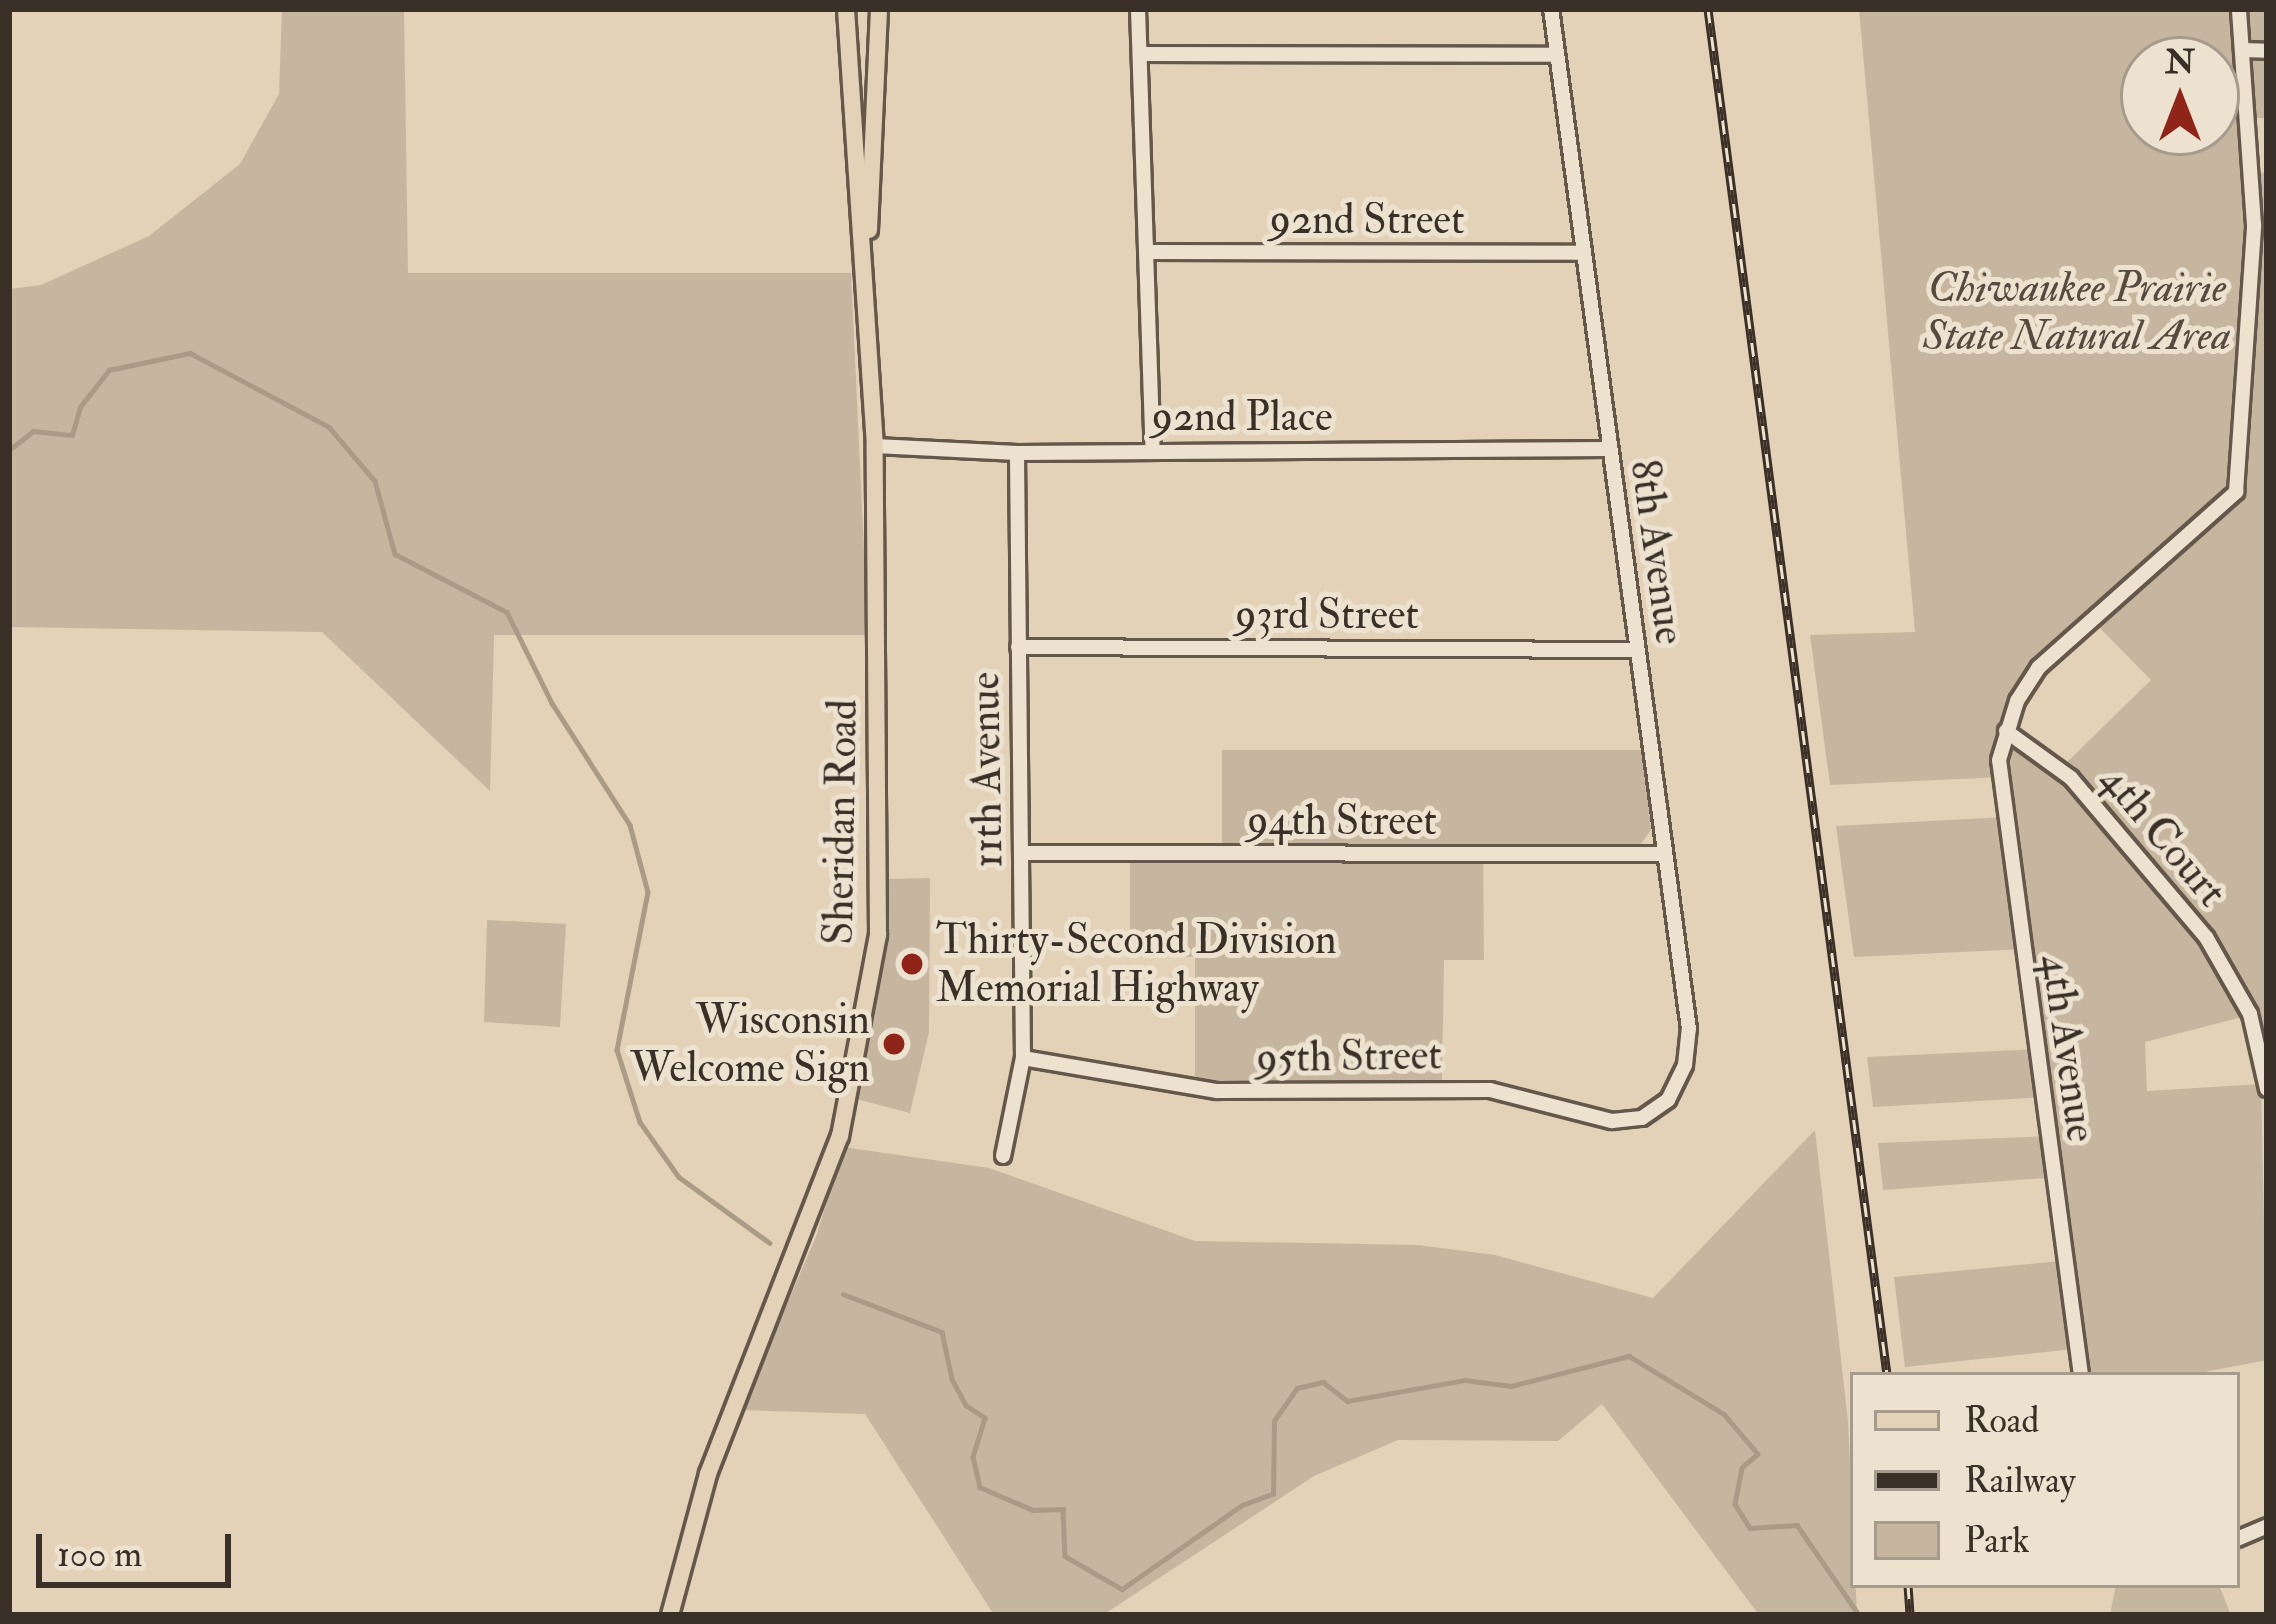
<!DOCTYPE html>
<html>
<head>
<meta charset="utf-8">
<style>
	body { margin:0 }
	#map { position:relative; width:2276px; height:1624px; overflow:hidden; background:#e3d2b7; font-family:"IM FELL Double Pica",serif }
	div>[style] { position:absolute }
	.green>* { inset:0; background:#c6b69f }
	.stream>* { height:4.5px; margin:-2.25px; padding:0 2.25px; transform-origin:2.25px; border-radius:2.25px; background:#aa9b86 }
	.roads { filter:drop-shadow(3px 0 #65584b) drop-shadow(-3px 0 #65584b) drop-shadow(0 3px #65584b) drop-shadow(0 -3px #65584b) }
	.minor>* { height:14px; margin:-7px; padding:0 7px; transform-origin:7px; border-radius:7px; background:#ede2d0 }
	.major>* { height:16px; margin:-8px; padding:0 8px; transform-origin:8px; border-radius:8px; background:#e3d2b7 }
	.rail>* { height:9px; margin-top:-4.5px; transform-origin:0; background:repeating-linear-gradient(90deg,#ede2d0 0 14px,#3b3027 0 28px); box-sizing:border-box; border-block:3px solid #3b3027 }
	.dots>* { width:33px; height:33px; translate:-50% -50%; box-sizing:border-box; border:6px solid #ede2d0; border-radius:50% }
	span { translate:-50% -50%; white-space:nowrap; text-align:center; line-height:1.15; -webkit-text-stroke:10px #ede2d0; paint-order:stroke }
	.street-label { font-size:42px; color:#3b3027 }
	.park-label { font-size:42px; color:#574b3f; font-style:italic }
	.poi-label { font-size:42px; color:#3b3027 }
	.left { translate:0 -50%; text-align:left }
	.right { translate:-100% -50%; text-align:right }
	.frame { position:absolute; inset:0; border:12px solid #3b3027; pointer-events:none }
	.legend { position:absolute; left:1850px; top:1372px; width:390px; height:216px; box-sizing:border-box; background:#ede2d0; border:3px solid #a69b8c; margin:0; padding:15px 21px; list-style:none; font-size:36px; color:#3b3027 }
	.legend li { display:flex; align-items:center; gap:24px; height:60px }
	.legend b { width:60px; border:3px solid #a69b8c }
	.north { position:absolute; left:2120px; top:36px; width:120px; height:120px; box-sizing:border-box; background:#ede2d0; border:3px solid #a69b8c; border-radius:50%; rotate:0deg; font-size:33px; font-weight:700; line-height:48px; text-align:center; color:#3b3027 }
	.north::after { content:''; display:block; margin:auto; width:42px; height:54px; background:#8f2418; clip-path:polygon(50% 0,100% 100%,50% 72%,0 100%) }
	.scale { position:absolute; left:36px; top:1534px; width:195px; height:54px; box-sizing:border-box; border:6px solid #3b3027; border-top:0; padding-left:15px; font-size:36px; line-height:42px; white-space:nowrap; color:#3b3027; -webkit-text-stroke:9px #ede2d0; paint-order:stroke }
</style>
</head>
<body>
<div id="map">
	<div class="green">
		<i style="clip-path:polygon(282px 9px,404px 9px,408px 273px,851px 273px,868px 635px,494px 635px,490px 791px,322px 632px,9px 627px,9px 289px,41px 285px,149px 236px,240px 164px,279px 94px)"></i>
		<i style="clip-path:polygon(evenodd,1859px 9px,2267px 9px,2267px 118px,2242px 118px,2245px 172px,2267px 173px,2267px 1084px,2250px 1015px,2145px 1042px,2147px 1091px,2261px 1084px,2267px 1360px,2189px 1375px,2087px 1375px,2083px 1348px,1905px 1367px,1894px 1277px,2071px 1260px,2059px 1177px,1883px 1190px,1878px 1143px,2052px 1136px,2047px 1097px,1873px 1107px,1867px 1057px,2041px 1049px,2027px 949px,1854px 957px,1836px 826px,2006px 817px,2003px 777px,1830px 785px,1810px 635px,1915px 632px,1859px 9px,2144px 60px,2216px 60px,2216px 132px,2144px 132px,2144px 60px,1859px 9px,2090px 618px,2151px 680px,2058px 771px,2028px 748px,1996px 740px,2021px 681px,2090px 618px)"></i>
		<i style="clip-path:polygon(1222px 750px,1643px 750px,1651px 830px,1638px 848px,1483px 850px,1484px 960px,1444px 960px,1442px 1081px,1276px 1088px,1195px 1083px,1195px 957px,1130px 957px,1130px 860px,1222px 859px)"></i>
		<i style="clip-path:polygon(930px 878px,929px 1032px,910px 1113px,856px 1099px,888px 879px)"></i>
		<i style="clip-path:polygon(487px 920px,566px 924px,560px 1027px,484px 1022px)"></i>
		<i style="clip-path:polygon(1815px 1130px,1848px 1421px,1857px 1615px,1759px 1615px,1602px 1404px,1558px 1441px,1398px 1440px,1314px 1476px,1103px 1615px,994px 1615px,865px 1414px,742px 1410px,817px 1234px,843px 1147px,989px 1168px,1195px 1241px,1418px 1245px,1495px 1255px,1653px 1298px)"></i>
		<i style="clip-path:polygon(2116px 1585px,2219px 1585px,2231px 1615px,2096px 1615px,2110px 1614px)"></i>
	</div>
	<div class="stream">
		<i style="left:9px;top:450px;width:31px;rotate:-38deg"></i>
		<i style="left:33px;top:431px;width:39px;rotate:6deg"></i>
		<i style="left:72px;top:435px;width:29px;rotate:-74deg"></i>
		<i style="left:80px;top:407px;width:47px;rotate:-51.9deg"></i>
		<i style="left:109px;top:370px;width:83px;rotate:-11.9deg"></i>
		<i style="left:190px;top:353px;width:157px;rotate:28deg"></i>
		<i style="left:329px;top:427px;width:71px;rotate:49.6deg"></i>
		<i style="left:375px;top:481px;width:76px;rotate:74.7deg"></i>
		<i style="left:395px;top:554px;width:126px;rotate:27.4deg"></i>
		<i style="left:507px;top:612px;width:102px;rotate:63.7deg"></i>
		<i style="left:552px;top:703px;width:145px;rotate:57.4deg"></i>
		<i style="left:630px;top:825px;width:69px;rotate:75deg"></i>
		<i style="left:648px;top:892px;width:161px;rotate:101.1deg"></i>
		<i style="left:617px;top:1050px;width:76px;rotate:72.3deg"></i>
		<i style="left:640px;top:1122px;width:67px;rotate:54.7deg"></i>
		<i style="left:679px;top:1177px;width:112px;rotate:36deg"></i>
		<i style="left:843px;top:1294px;width:106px;rotate:21deg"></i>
		<i style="left:942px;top:1332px;width:48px;rotate:78deg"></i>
		<i style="left:952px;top:1379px;width:30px;rotate:62deg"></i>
		<i style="left:966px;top:1405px;width:23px;rotate:34deg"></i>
		<i style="left:985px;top:1418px;width:41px;rotate:107.1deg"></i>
		<i style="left:973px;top:1457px;width:31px;rotate:77deg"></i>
		<i style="left:980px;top:1487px;width:58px;rotate:23.5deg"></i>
		<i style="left:1033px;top:1510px;width:30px;rotate:-2deg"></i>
		<i style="left:1063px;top:1509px;width:47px;rotate:87.6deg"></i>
		<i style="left:1065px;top:1556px;width:66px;rotate:30.1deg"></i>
		<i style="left:1122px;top:1589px;width:146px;rotate:-35deg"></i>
		<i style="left:1242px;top:1505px;width:33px;rotate:-20deg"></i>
		<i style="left:1273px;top:1494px;width:73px;rotate:-89.2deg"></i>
		<i style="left:1274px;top:1421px;width:40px;rotate:-55.1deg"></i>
		<i style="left:1297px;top:1388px;width:27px;rotate:-13deg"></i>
		<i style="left:1323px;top:1382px;width:31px;rotate:38deg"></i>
		<i style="left:1347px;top:1401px;width:120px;rotate:-10.1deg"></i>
		<i style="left:1465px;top:1380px;width:46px;rotate:7.4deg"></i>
		<i style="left:1511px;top:1386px;width:122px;rotate:-14.3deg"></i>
		<i style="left:1629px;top:1356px;width:111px;rotate:31.4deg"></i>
		<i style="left:1724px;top:1414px;width:52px;rotate:49.6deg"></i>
		<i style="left:1758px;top:1454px;width:21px;rotate:139deg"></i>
		<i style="left:1742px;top:1468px;width:37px;rotate:101deg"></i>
		<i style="left:1735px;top:1504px;width:28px;rotate:58deg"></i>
		<i style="left:1750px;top:1528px;width:47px;rotate:-3.7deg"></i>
		<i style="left:1797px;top:1525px;width:109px;rotate:55.4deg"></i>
	</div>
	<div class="roads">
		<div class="minor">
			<i style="left:1138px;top:9px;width:441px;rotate:88.1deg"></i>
			<i style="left:2243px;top:50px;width:24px;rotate:2deg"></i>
			<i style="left:1140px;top:54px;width:415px;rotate:0.1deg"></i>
			<i style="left:1152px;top:252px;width:430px;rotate:0.1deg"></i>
			<i style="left:875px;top:446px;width:142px;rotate:2.8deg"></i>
			<i style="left:1017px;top:453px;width:592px;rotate:-0.39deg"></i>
			<i style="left:1018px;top:647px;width:618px;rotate:0.28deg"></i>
			<i style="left:2006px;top:731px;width:80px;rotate:35.9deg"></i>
			<i style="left:2071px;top:778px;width:209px;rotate:49.7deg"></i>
			<i style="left:2206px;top:937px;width:89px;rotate:60.3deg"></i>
			<i style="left:2250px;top:1014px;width:77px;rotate:77.2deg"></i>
			<i style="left:1021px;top:853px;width:641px;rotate:0.09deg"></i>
			<i style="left:1023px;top:1058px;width:197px;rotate:9.7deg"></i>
			<i style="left:1217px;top:1091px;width:273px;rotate:-0.2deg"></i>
			<i style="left:1490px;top:1090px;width:126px;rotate:14.3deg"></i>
			<i style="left:1612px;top:1121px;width:30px;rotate:-6deg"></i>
			<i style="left:1642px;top:1118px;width:32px;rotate:-35deg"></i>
			<i style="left:1668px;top:1100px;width:39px;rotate:-64deg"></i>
			<i style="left:1685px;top:1065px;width:36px;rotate:-84deg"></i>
			<i style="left:1689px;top:1029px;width:1029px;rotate:-97.7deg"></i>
			<i style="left:1003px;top:1156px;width:100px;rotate:-78.5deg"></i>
			<i style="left:1023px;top:1058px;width:605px;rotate:-90.57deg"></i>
			<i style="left:2081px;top:1375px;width:620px;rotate:-97.59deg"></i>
			<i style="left:1999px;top:760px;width:62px;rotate:-73deg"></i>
			<i style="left:2017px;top:701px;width:40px;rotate:-57.1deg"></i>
			<i style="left:2039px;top:667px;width:264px;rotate:-41.6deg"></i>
			<i style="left:2236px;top:492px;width:268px;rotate:-86.1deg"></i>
			<i style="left:2254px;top:225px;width:217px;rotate:-94deg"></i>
			<i style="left:2237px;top:1539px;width:33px;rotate:-23deg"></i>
		</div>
		<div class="major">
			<i style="left:869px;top:230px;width:221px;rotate:-87.4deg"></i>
			<i style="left:670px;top:1615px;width:146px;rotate:-74.9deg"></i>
			<i style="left:708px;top:1474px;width:363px;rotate:-68.7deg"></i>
			<i style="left:840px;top:1136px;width:205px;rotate:-79.3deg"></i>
			<i style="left:878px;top:935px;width:489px;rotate:-90.4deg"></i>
			<i style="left:875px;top:446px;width:438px;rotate:-93.8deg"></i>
		</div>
	</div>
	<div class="rail">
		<i style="left:1708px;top:9px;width:1378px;rotate:82.53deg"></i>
		<i style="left:1908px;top:1585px;width:30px;rotate:86deg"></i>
	</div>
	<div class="dots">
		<i style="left:912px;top:964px;background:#8f2418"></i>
		<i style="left:894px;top:1044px;background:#8f2418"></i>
	</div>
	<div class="street-label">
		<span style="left:1367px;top:220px">92nd Street</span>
		<span style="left:1242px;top:417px">92nd Place</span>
		<span style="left:1657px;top:552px;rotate:82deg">8th Avenue</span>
		<span style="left:1327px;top:615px">93rd Street</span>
		<span style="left:987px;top:770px;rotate:-91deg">11th Avenue</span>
		<span style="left:1342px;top:821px">94th Street</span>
		<span style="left:841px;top:822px;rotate:-89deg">Sheridan Road</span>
		<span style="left:2163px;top:836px;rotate:50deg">4th Court</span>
		<span style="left:2068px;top:1048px;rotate:82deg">4th Avenue</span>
		<span style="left:1349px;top:1057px;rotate:-1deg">95th Street</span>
	</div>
	<div class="park-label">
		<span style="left:2077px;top:312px">Chiwaukee Prairie<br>State Natural Area</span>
	</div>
	<div class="poi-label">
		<span class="left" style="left:936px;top:964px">Thirty-Second Division<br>Memorial Highway</span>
		<span class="right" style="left:870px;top:1044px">Wisconsin<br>Welcome Sign</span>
	</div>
	<div class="frame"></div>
	<ul class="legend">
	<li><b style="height:15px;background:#e3d2b7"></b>Road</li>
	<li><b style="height:15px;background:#3b3027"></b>Railway</li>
	<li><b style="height:33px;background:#c6b69f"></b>Park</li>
	</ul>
	<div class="north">N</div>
	<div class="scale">100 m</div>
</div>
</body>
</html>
